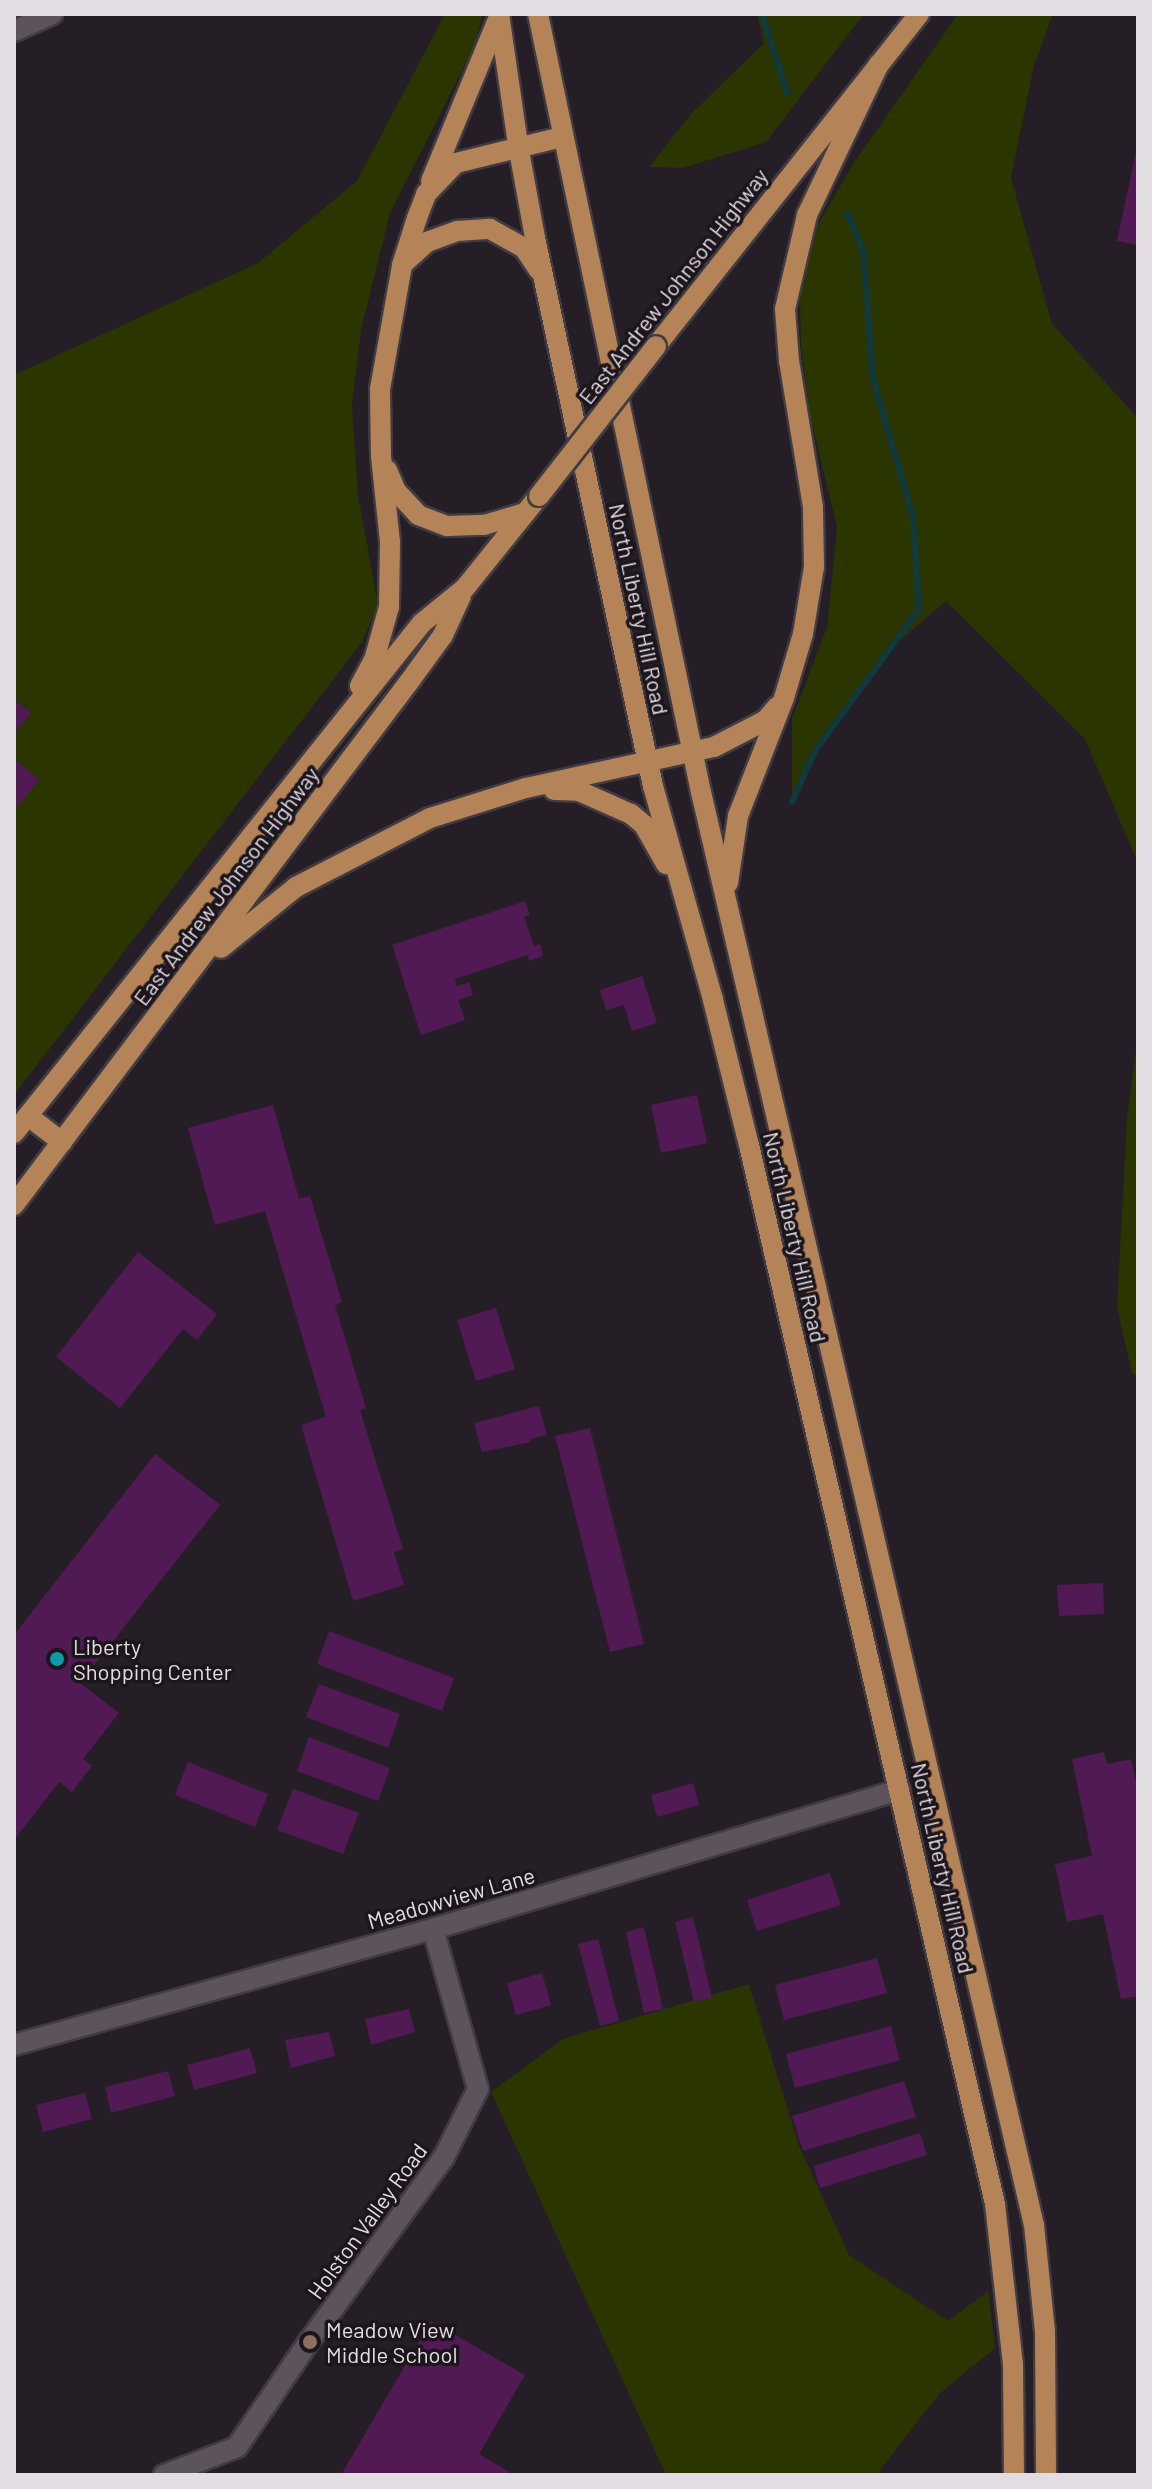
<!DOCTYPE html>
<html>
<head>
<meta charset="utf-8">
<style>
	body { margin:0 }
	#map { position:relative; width:1152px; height:2489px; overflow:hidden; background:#251e26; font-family:Barlow,sans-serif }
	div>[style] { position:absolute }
	.green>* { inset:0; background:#2a3500 }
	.stream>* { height:6px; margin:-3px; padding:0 3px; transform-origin:3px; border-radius:3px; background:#103a3e }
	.building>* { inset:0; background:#521a54 }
	.roads { filter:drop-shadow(2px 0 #413b42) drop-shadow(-2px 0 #413b42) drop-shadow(0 2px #413b42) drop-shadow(0 -2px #413b42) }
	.minor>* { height:20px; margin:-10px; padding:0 10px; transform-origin:10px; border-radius:10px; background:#5c535c }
	.major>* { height:20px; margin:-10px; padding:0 10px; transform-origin:10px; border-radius:10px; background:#b48357 }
	.bridges { filter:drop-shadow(2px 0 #413b42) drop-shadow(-2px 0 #413b42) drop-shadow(0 2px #413b42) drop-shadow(0 -2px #413b42) }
	.major-bridge>* { height:20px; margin:-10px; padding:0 10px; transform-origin:10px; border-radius:10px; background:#b48357 }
	.dots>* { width:22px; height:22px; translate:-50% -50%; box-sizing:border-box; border:4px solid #1c151c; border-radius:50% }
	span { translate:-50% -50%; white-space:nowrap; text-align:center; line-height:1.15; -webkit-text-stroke:7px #1c151c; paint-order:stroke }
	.street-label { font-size:22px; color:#e2dde2 }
	.poi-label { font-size:22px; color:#e2dde2 }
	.left { translate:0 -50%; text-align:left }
	.frame { position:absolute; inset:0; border:16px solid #e2dde2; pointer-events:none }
</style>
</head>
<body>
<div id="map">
	<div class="green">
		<i style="clip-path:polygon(445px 14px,483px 14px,473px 49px,390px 213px,361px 330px,352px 405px,358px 495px,378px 605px,362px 642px,14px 1095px,14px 375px,258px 263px,357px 181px)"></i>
		<i style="clip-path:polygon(757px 14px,864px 14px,766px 142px,683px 168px,649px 167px,691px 114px,764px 43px)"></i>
		<i style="clip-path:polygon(958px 14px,1053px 14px,1034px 65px,1011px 178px,1052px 324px,1138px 418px,1138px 863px,1085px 739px,946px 601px,885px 653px,815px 751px,792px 802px,792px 719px,827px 627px,837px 527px,810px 415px,801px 346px,800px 298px,817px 226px,855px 161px)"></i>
		<i style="clip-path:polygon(1138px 1036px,1138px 1377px,1132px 1373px,1117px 1307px,1127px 1118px)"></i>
		<i style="clip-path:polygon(749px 1984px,799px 2146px,849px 2255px,948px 2321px,988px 2291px,995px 2348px,939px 2394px,876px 2475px,666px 2475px,491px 2092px,563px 2039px)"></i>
	</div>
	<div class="stream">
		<i style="left:762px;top:14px;width:83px;rotate:72.4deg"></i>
		<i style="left:792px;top:802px;width:56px;rotate:-65.7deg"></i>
		<i style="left:815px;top:751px;width:176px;rotate:-53.8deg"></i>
		<i style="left:919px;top:609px;width:92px;rotate:-93.7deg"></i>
		<i style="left:913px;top:517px;width:145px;rotate:-106.1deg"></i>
		<i style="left:873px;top:378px;width:128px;rotate:-94.5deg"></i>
		<i style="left:863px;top:250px;width:40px;rotate:-113.4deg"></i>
	</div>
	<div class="building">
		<i style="clip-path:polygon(1137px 147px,1138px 147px,1138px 245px,1117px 241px)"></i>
		<i style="clip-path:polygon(14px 699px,31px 713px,14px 733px)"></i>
		<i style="clip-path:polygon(14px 759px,39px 780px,14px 810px)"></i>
		<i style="clip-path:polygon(525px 901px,530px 915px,524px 917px,534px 946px,540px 944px,543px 956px,529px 961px,527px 955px,455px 979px,457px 986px,469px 982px,473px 995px,458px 1000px,465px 1020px,421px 1035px,392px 945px)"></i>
		<i style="clip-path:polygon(642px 976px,657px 1023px,632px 1031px,624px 1005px,606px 1010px,600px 990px)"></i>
		<i style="clip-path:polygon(697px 1095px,707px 1143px,661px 1153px,651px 1105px)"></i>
		<i style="clip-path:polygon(273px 1105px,299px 1199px,310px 1196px,342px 1302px,335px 1305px,366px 1408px,360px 1410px,403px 1549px,394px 1552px,404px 1585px,353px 1601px,301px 1425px,326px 1417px,265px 1211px,215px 1225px,188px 1128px)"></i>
		<i style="clip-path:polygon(138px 1252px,217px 1314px,197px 1340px,183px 1329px,120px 1408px,56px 1357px)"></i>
		<i style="clip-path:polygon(496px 1308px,515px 1369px,476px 1381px,457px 1320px)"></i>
		<i style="clip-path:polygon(539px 1406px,547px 1435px,530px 1439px,531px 1442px,482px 1452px,474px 1423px)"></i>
		<i style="clip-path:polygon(590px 1428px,644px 1644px,610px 1652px,555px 1436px)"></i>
		<i style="clip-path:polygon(155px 1454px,220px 1505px,80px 1683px,119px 1713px,83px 1759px,92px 1766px,72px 1792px,59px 1782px,14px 1840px,14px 1635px)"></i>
		<i style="clip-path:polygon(1103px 1583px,1104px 1614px,1059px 1616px,1057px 1585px)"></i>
		<i style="clip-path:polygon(329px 1631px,454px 1678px,442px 1711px,317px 1664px)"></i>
		<i style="clip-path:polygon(319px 1684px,400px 1714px,388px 1748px,306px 1717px)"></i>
		<i style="clip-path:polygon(309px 1737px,390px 1768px,378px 1801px,297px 1771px)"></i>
		<i style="clip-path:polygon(1104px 1752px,1107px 1764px,1131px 1759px,1138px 1791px,1138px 1996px,1121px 1999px,1103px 1914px,1067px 1922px,1055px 1864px,1092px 1856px,1072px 1759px)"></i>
		<i style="clip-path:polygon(188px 1762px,268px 1794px,255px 1827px,175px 1795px)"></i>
		<i style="clip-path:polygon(693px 1783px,699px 1805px,657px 1817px,651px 1795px)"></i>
		<i style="clip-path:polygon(293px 1789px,359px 1813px,343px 1854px,277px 1830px)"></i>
		<i style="clip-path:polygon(830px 1873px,841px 1905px,757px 1931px,747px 1900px)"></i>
		<i style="clip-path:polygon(693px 1917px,712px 1998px,694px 2002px,675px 1922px)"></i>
		<i style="clip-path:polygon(644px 1927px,663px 2009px,644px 2013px,626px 1932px)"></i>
		<i style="clip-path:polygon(598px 1939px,619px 2021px,600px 2026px,578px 1944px)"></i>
		<i style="clip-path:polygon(877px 1958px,887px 1993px,784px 2020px,775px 1985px)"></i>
		<i style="clip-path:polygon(542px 1973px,551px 2005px,516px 2015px,507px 1983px)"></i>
		<i style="clip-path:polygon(409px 2009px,415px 2032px,371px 2045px,365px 2019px)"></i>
		<i style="clip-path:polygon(891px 2026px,900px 2060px,795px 2088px,786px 2054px)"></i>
		<i style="clip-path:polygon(329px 2032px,335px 2056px,291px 2068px,285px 2040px)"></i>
		<i style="clip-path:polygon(250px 2048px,257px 2073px,194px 2090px,187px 2065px)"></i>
		<i style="clip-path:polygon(168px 2071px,175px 2096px,111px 2113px,105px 2087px)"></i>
		<i style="clip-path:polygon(904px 2081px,916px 2117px,803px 2151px,792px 2116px)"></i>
		<i style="clip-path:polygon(85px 2093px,92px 2119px,43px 2132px,36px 2105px)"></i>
		<i style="clip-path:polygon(920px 2133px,927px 2155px,820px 2188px,814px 2166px)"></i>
		<i style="clip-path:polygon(431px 2321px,525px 2375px,479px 2454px,514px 2475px,341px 2475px)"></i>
	</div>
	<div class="roads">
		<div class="minor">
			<i style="left:14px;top:31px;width:42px;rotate:-24.1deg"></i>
			<i style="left:14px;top:2045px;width:435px;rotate:-15.5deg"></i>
			<i style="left:433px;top:1929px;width:487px;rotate:-16.6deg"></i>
			<i style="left:164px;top:2475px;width:78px;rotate:-21deg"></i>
			<i style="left:237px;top:2447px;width:130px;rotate:-55.7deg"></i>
			<i style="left:310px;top:2340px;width:227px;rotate:-53.8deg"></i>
			<i style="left:444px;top:2157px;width:76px;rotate:-63.4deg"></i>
			<i style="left:478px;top:2089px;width:166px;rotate:-105.7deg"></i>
		</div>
		<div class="major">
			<i style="left:499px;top:14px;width:132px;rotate:81.7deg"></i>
			<i style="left:518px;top:145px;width:95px;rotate:79.6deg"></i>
			<i style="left:535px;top:238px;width:561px;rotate:77.85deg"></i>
			<i style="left:653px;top:786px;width:222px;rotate:74.3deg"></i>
			<i style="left:713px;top:1000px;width:149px;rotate:76.1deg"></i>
			<i style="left:749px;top:1145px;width:1087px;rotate:76.92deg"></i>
			<i style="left:995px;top:2204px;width:161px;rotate:83.6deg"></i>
			<i style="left:1013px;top:2364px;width:111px;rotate:89.5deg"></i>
			<i style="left:538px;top:14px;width:795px;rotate:78.17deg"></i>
			<i style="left:701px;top:792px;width:1471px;rotate:76.92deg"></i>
			<i style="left:1034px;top:2225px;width:107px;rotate:84.1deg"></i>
			<i style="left:1045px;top:2331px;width:144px;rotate:89.6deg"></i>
			<i style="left:431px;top:181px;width:175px;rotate:-67.5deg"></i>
			<i style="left:405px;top:262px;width:30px;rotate:-42deg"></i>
			<i style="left:427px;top:242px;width:33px;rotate:-20deg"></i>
			<i style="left:458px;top:231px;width:32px;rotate:-4deg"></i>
			<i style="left:490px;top:229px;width:39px;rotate:29deg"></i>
			<i style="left:524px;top:248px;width:27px;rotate:56deg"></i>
			<i style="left:656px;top:346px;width:424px;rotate:-51.6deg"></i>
			<i style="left:387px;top:470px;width:23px;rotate:67deg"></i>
			<i style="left:396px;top:491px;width:33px;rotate:47deg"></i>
			<i style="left:418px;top:515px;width:31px;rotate:21deg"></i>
			<i style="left:447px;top:526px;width:37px;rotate:-2deg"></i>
			<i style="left:484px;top:525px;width:43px;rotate:-16.3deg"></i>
			<i style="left:360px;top:686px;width:30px;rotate:-62deg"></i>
			<i style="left:374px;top:660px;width:55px;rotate:-74.2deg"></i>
			<i style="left:389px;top:607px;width:65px;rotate:-89.1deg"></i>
			<i style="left:390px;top:542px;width:86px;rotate:-96deg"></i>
			<i style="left:381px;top:456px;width:67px;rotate:-90.9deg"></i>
			<i style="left:380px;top:389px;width:126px;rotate:-79.9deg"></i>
			<i style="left:402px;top:265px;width:49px;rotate:-72.3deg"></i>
			<i style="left:417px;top:218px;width:26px;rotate:-69deg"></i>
			<i style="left:426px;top:194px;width:43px;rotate:-45.9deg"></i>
			<i style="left:456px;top:163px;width:109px;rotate:-13.8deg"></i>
			<i style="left:554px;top:790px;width:25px;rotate:2deg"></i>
			<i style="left:579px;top:791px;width:57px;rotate:23.9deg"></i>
			<i style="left:631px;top:814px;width:17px;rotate:40deg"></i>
			<i style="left:644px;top:825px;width:45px;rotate:60.6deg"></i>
			<i style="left:728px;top:883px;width:68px;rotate:-81.5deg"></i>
			<i style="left:738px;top:816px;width:127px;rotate:-68.7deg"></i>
			<i style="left:784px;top:698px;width:67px;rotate:-73.5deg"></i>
			<i style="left:803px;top:634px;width:68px;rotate:-80.7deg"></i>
			<i style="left:814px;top:567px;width:60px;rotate:-91deg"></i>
			<i style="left:813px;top:507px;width:148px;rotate:-99.3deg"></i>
			<i style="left:789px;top:361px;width:52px;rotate:-94.4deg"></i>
			<i style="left:785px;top:309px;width:97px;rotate:-76.8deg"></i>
			<i style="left:807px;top:215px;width:167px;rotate:-64.5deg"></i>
			<i style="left:221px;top:948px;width:97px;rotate:-39.1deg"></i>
			<i style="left:296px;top:887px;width:151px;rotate:-27.2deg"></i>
			<i style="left:430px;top:818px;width:101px;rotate:-17.4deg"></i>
			<i style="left:526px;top:788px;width:192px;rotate:-12.3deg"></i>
			<i style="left:714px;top:747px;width:59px;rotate:-27.4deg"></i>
			<i style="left:766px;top:720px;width:17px;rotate:-50deg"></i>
			<i style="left:28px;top:1116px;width:43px;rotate:37.4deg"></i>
			<i style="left:14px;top:1133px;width:653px;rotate:-51.34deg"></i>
			<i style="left:422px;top:623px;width:55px;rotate:-39.1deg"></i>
			<i style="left:465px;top:588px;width:118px;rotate:-51.2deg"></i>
			<i style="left:14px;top:1205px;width:655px;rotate:-52.94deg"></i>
			<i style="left:409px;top:682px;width:58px;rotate:-54.1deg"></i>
			<i style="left:443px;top:635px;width:43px;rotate:-65.2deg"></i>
		</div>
	</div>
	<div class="bridges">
		<div class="major-bridge">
			<i style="left:539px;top:496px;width:190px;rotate:-52deg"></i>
		</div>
	</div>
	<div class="dots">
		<i style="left:57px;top:1659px;background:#0f9aa8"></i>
		<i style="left:310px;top:2342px;background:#8d6e63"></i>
	</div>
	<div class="street-label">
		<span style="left:673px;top:286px;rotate:-52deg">East Andrew Johnson Highway</span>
		<span style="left:639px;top:609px;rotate:78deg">North Liberty Hill Road</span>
		<span style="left:226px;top:886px;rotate:-53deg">East Andrew Johnson Highway</span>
		<span style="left:795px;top:1237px;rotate:77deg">North Liberty Hill Road</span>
		<span style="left:943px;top:1868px;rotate:77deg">North Liberty Hill Road</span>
		<span style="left:451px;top:1898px;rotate:-16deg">Meadowview Lane</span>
		<span style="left:367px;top:2221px;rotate:-54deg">Holston Valley Road</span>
	</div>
	<div class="poi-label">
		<span class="left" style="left:73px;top:1659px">Liberty<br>Shopping Center</span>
		<span class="left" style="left:326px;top:2342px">Meadow View<br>Middle School</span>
	</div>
	<div class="frame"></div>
</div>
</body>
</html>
